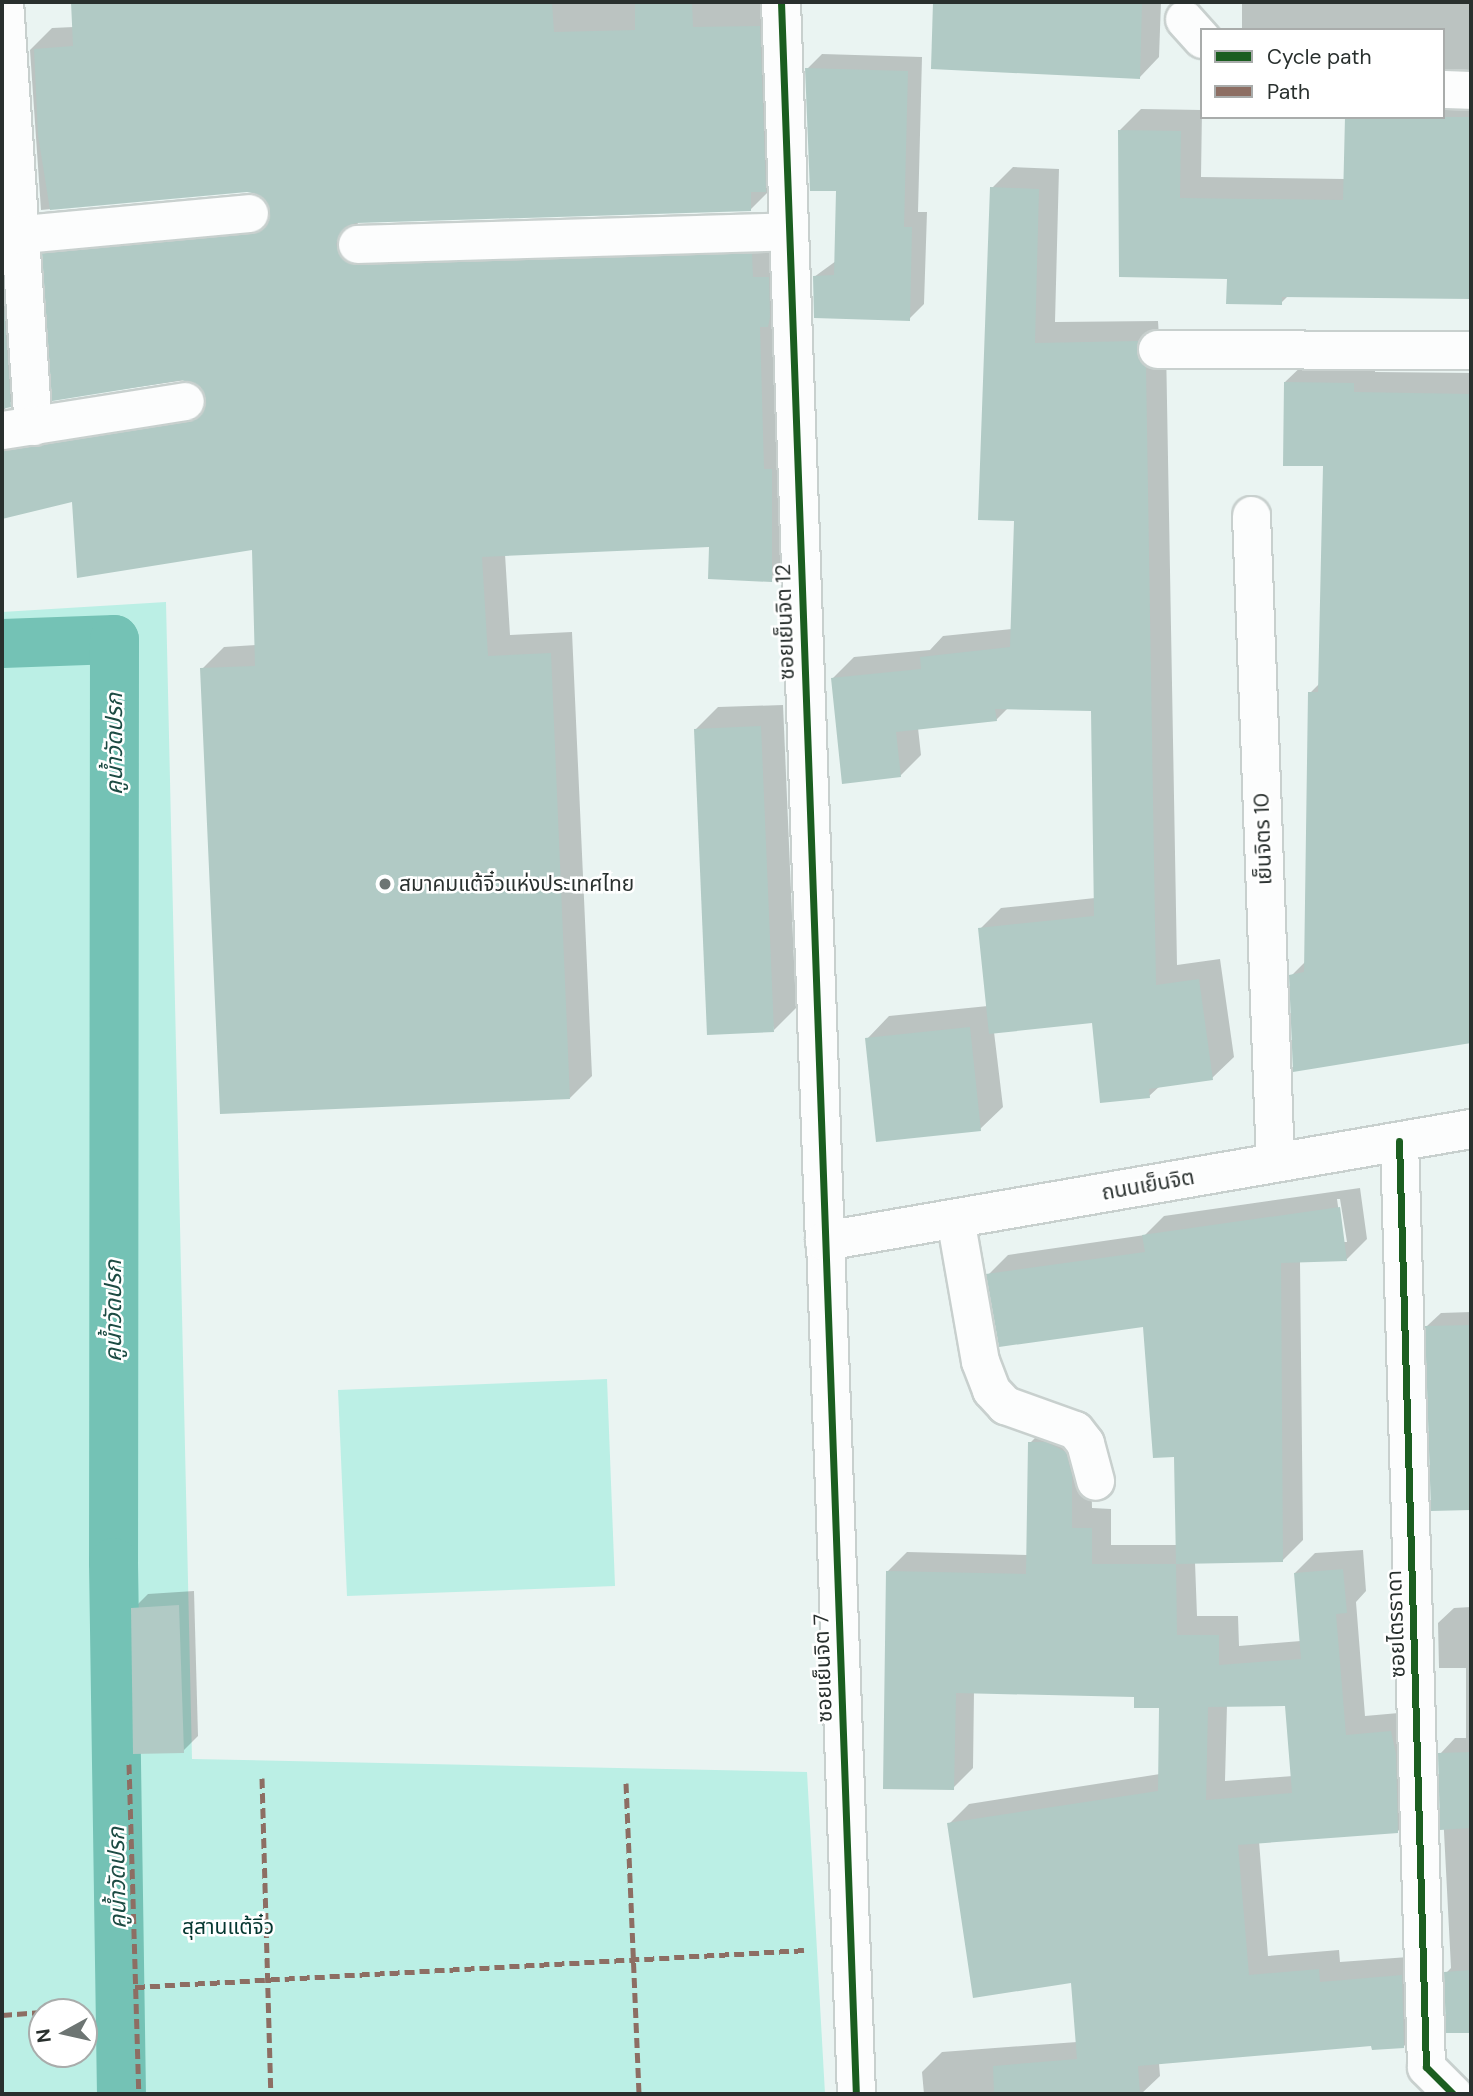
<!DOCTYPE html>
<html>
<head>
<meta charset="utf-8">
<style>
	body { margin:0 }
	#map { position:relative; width:1473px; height:2096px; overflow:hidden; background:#eaf4f2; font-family:"DM Sans","Noto Sans Thai",sans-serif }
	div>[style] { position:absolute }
	.green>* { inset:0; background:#bbefe5 }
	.shadow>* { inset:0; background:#0003 }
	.canal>* { height:49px; margin:-24.5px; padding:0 24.5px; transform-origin:24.5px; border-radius:24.5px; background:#74c2b5 }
	.building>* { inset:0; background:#b1cac5 }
	.roads { filter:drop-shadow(2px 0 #c8d0ce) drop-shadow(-2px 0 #c8d0ce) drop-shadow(0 2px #c8d0ce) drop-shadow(0 -2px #c8d0ce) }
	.minor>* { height:37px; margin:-18.5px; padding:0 18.5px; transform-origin:18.5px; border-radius:18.5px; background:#fcfdfd }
	.tertiary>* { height:38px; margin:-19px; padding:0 19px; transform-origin:19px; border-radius:19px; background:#fcfdfd }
	.quiet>* { height:5px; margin-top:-2.5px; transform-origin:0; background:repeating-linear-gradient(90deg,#8d6e63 0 10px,transparent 0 15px) }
	.cycleway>* { height:7px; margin:-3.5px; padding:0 3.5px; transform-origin:3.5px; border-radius:3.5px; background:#1b5e20 }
	.dots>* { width:19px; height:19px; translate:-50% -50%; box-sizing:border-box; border:4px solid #fff; border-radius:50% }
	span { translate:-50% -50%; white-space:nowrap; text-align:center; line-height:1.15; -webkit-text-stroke:5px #fff; paint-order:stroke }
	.street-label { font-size:21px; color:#29302e }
	.poi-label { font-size:21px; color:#29302e }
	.left { translate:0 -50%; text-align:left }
	.park-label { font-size:21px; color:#043730 }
	.water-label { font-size:23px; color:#1c4b43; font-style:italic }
	.frame { position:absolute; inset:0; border:4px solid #29302e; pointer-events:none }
	.legend { position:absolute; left:1200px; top:28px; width:245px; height:91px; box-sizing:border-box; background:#fff; border:2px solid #a9acab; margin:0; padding:9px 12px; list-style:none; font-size:21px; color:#29302e }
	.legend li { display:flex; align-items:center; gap:14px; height:35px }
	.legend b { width:35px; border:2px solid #a9acab }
	.north { position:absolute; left:28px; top:1998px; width:70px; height:70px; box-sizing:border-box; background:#fff; border:2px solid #a9acab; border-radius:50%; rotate:262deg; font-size:19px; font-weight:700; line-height:28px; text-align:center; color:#29302e }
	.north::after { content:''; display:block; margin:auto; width:24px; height:32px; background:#6d7573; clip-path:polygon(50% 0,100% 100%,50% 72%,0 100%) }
</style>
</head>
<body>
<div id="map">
	<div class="green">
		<i style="clip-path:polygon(evenodd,166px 602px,192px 1759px,807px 1772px,825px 2094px,2px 2094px,2px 612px,166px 602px,42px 2012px,84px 2012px,84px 2054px,42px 2054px,42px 2012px)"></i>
		<i style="clip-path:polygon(607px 1379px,615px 1586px,347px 1596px,338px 1390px)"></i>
	</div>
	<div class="shadow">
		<i style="clip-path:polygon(2px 2px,32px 384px,5px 407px,7px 421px,28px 430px,208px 397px,193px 379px,54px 399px,44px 254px,66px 232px,269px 213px,268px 200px,247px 190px,41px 210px,30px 50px,52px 28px,74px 27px,72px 2px,769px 2px,773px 187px,751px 209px,357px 221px,361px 234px,774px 232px,793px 558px,771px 580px,711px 545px,505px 554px,510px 635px,572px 632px,592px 1076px,570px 1098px,202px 669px,224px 647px,257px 645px,254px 547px,74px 500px,2px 517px)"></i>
		<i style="clip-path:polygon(935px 2px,1161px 2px,1159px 57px,1140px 77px,933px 67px)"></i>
		<i style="clip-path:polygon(1242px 2px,1471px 2px,1471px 70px,1445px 69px,1445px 77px,1471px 89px,1471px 298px,1289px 295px,1281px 303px,1229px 278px,1119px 131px,1141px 109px,1202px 110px,1201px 177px,1345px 179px,1443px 117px,1443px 30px,1242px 30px)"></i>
		<i style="clip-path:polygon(822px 54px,922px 57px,918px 212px,927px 212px,924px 304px,909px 319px,814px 277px,836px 261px,838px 189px,807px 69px)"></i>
		<i style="clip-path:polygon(1013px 167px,1059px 169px,1055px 322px,1158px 321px,1159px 337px,1166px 345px,1177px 965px,1220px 959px,1234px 1057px,1212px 1078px,1160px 1086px,1149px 1096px,1094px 1021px,994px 1032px,1003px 1107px,980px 1129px,867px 1039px,889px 1016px,988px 1006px,980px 929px,1001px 908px,1095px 898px,1092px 710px,1009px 707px,996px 720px,918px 728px,921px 755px,900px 776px,833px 678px,854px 657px,930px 650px,943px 636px,1012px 629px,1016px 520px,992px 188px)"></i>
		<i style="clip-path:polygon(1307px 361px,1375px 362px,1375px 372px,1471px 373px,1471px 1041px,1294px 1069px,1291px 976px,1306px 961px,1310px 693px,1320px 683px,1325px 464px,1285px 382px)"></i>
		<i style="clip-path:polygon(783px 705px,796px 1008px,774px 1030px,696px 729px,718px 707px)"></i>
		<i style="clip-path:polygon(evenodd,1360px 1188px,1367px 1239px,1347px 1259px,1300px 1261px,1303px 1540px,1283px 1560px,1195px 1562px,1197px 1616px,1238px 1616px,1239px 1646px,1301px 1641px,1295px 1573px,1315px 1553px,1363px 1550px,1366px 1591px,1356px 1602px,1365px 1716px,1410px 1712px,1417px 1812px,1397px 1832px,1259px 1841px,1268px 1956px,1339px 1950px,1340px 1962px,1422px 1956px,1424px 2026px,1404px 2046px,1373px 2044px,1159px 2063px,1160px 2076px,1141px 2094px,924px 2094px,922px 2072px,942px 2052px,1077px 2042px,1073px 1981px,949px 1824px,969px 1804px,1160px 1774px,1161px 1706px,1135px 1695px,974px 1691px,973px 1768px,953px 1788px,887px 1572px,907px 1552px,1028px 1555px,1030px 1443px,1050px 1423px,1091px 1454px,1092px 1508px,1111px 1509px,1111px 1545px,1177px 1545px,1175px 1455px,1145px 1325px,988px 1275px,1008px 1255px,1145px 1235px,1164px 1216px,1360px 1188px,1337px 1199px,1340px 1199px,1347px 1242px,1343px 1242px,1337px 1199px,1360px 1188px,1287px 1704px,1293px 1776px,1225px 1781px,1227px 1705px,1287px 1704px)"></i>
		<i style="clip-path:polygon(1471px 1312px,1471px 1509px,1432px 1509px,1427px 1326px,1441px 1313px)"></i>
		<i style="clip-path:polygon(1471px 1546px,1471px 2031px,1448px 2031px,1446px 1973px,1451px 1968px,1440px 1754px,1455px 1738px,1466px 1738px,1466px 1668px,1439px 1668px,1438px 1623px,1454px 1608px,1471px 1607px)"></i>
		<i style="clip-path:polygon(194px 1591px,198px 1736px,183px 1751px,133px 1609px,148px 1594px)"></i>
	</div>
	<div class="canal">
		<i style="left:2px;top:643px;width:112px;rotate:-2deg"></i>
		<i style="left:114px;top:639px;width:923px;rotate:90.06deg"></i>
		<i style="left:113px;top:1562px;width:532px;rotate:89.14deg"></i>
	</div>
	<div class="building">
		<i style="clip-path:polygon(71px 2px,552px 2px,554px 32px,635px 30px,635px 2px,692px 2px,693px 27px,760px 26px,766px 192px,751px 192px,751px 211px,356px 223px,345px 227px,336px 244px,340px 256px,358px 265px,752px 253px,753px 277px,769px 277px,770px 317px,768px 327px,760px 327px,764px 469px,772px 469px,772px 582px,708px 579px,709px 547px,482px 557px,488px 656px,551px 653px,570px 1099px,220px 1114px,200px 668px,255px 666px,252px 550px,77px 578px,72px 502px,2px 519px,2px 450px,188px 422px,205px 408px,201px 387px,182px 380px,52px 401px,42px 253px,251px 234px,268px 222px,270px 210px,258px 194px,247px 192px,50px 210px,38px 135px,34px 49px,73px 46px)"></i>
		<i style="clip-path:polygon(933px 2px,1142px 2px,1140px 79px,931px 69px)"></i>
		<i style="clip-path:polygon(805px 68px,908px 71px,904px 227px,912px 227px,910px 321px,814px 318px,813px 276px,834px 275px,836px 191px,810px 191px)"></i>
		<i style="clip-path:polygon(1345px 117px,1471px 117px,1471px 299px,1282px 297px,1282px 305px,1226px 304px,1227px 279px,1119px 277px,1118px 130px,1181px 131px,1180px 198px,1343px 200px)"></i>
		<i style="clip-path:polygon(990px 187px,1039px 189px,1035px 343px,1138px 341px,1139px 359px,1146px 367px,1156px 985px,1199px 979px,1213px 1080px,1149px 1089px,1150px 1098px,1100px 1103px,1092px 1023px,989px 1034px,978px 928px,1094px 916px,1091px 711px,995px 709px,997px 721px,896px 732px,901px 777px,842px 784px,831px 678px,921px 669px,920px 657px,1010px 647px,1014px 521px,978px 520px)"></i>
		<i style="clip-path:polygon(2px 277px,11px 407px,2px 409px)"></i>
		<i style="clip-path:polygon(1284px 382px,1354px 383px,1354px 392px,1471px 394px,1471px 1043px,1293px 1072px,1289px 975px,1304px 972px,1308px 692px,1318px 692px,1323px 466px,1283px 466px)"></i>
		<i style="clip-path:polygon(761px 726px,774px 1032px,707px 1035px,694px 729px)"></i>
		<i style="clip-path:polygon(970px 1027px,981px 1131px,876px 1142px,865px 1038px)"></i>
		<i style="clip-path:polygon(1340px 1207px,1347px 1261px,1281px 1263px,1283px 1562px,1176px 1564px,1174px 1457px,1153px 1458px,1143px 1327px,999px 1347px,986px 1274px,1145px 1252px,1142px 1235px)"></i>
		<i style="clip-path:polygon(1471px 1325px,1471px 1510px,1431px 1511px,1425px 1326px)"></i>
		<i style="clip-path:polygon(evenodd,1028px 1442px,1046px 1442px,1066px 1452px,1072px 1475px,1072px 1528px,1092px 1528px,1092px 1564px,1176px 1564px,1177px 1635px,1219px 1635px,1219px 1665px,1301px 1659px,1294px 1573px,1343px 1569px,1347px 1613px,1336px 1614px,1346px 1735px,1391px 1731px,1396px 1754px,1398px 1833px,1238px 1845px,1249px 1975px,1319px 1969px,1320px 1982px,1402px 1975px,1404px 2048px,1372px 2050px,1371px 2046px,1138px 2066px,1140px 2094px,994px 2094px,993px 2066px,1077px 2059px,1071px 1983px,973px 1998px,947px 1823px,1158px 1791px,1159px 1708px,1134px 1708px,1134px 1697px,956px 1693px,954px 1790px,883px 1789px,886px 1571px,1026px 1574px,1028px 1442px,1285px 1706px,1292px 1793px,1206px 1800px,1208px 1707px,1285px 1706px)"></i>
		<i style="clip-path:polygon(179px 1605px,184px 1753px,133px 1754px,131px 1608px)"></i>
		<i style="clip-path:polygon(1471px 1752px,1471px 1828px,1440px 1830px,1438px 1753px)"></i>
		<i style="clip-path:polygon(1471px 1970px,1471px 2033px,1446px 2033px,1444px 1972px)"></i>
	</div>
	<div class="roads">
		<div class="minor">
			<i style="left:4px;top:2px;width:425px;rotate:86.1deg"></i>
			<i style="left:1184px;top:19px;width:27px;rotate:48deg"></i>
			<i style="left:1443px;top:89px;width:28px;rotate:2deg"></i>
			<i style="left:2px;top:236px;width:248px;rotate:-5.3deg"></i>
			<i style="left:357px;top:244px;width:432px;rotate:-1.7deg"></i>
			<i style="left:1157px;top:349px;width:314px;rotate:0.2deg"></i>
			<i style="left:2px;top:430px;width:185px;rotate:-9deg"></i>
			<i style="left:1251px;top:515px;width:648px;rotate:87.88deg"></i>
			<i style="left:1399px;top:1141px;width:926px;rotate:88.33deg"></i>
			<i style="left:1426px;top:2067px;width:38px;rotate:45deg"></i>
			<i style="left:955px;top:1218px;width:145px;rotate:80.1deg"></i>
			<i style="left:980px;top:1361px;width:31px;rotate:69deg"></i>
			<i style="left:991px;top:1390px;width:21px;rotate:47deg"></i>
			<i style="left:1005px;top:1405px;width:74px;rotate:19.7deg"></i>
			<i style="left:1075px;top:1430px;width:16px;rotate:52deg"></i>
			<i style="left:1085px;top:1443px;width:39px;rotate:75deg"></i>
			<i style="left:825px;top:1241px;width:854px;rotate:87.92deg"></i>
		</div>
		<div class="tertiary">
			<i style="left:781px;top:2px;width:1240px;rotate:87.97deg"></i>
			<i style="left:825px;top:1241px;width:656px;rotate:-9.84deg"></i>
		</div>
	</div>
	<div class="quiet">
		<i style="left:129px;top:1764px;width:330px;rotate:88.3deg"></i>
		<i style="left:262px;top:1778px;width:316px;rotate:88.4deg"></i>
		<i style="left:626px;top:1783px;width:311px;rotate:87.6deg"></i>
		<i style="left:135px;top:1987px;width:673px;rotate:-3.15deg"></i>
		<i style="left:48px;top:2012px;width:25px;rotate:-2deg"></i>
		<i style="left:2px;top:2015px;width:40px;rotate:-4.3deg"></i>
	</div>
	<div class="cycleway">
		<i style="left:781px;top:2px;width:2093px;rotate:87.95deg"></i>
		<i style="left:1399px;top:1141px;width:926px;rotate:88.33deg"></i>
		<i style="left:1426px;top:2067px;width:38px;rotate:45deg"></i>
	</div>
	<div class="dots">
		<i style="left:385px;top:884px;background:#6d7573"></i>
	</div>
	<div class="street-label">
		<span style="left:785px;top:622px;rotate:-92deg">ซอยเย็นจิต 12</span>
		<span style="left:1263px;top:839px;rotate:-92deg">เย็นจิตร 10</span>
		<span style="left:1148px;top:1185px;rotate:-10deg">ถนนเย็นจิต</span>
		<span style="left:1396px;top:1624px;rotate:-92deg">ซอยไตรธาดา</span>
		<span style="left:823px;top:1668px;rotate:-92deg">ซอยเย็นจิต 7</span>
	</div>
	<div class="poi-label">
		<span class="left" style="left:399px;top:884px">สมาคมแต้จิ๋วแห่งประเทศไทย</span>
	</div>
	<div class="park-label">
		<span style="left:228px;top:1927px">สุสานแต้จิ๋ว</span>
	</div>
	<div class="water-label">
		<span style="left:114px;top:744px;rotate:-90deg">คูน้ำวัดปรก</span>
		<span style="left:113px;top:1311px;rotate:-90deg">คูน้ำวัดปรก</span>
		<span style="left:117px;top:1878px;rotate:-91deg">คูน้ำวัดปรก</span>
	</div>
	<div class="frame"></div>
	<ul class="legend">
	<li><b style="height:9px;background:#1b5e20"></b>Cycle path</li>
	<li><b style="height:9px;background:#8d6e63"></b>Path</li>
	</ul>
	<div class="north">N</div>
</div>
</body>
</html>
